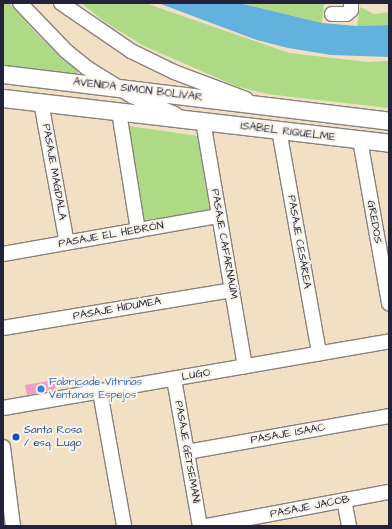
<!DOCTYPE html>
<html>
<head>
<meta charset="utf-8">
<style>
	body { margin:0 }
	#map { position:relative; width:392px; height:529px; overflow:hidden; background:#f1e0c3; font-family:"Architects Daughter",sans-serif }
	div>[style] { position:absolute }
	.green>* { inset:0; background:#aeda86 }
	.water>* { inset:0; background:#62b2dd }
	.building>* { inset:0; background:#ef9ec7 }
	.roads { filter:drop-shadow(1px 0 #8a817f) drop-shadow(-1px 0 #8a817f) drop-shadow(0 1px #8a817f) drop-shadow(0 -1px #8a817f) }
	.minor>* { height:14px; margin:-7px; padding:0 7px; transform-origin:7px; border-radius:7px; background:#fff }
	.major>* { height:17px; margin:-8.5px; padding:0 8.5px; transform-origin:8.5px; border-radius:8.5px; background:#fff }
	.dots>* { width:11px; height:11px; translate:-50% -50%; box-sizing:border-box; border:2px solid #f7f3e8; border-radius:50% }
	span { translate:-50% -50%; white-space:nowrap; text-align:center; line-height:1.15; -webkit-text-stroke:4px #f7f3e8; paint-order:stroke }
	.street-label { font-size:11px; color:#22223b }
	.shop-label { font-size:11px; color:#366cbe }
	.left { translate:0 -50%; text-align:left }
	.transit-label { font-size:11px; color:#164399 }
	.frame { position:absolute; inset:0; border:4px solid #22223b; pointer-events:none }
</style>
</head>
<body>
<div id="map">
	<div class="green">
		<i style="clip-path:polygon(3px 3px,9px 3px,37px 34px,77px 70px,78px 77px,3px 67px)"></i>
		<i style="clip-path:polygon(81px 3px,145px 3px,289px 53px,368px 62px,389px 61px,389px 108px,267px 94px,236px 86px,144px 46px,105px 22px)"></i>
		<i style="clip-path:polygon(239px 3px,324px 3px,322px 23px)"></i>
		<i style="clip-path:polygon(360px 7px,374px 14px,389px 12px,389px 25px,357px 26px)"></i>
		<i style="clip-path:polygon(129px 126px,198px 136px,213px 209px,143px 222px)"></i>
	</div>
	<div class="water">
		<i style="clip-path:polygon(158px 3px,239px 3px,322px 23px,357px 26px,389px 25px,389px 57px,331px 55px,288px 48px,257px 40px)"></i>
	</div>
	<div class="building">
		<i style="clip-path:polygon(54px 380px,56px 390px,27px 395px,25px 385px)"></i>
	</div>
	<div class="roads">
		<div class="minor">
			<i style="left:20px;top:3px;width:66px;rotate:46.2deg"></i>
			<i style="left:66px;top:51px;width:27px;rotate:39deg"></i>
			<i style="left:87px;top:68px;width:53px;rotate:31.9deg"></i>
			<i style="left:132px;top:96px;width:47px;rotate:22.7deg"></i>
			<i style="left:61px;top:3px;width:85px;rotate:34.4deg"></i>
			<i style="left:131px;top:51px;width:48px;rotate:26deg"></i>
			<i style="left:174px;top:72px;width:77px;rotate:20.6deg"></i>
			<i style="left:332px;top:14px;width:14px"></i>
			<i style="left:346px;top:14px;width:6px;rotate:-39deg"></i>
			<i style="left:351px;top:10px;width:7px;rotate:-90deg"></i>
			<i style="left:41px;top:102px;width:143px;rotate:79.6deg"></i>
			<i style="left:119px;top:112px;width:120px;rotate:80.9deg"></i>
			<i style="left:203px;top:121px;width:249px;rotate:80.3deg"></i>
			<i style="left:279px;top:130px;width:227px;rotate:79.8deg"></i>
			<i style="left:360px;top:140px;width:166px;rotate:79.9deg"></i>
			<i style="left:3px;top:254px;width:219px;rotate:-10deg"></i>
			<i style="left:3px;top:328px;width:232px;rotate:-9.4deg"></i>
			<i style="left:174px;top:379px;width:149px;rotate:80deg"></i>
			<i style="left:100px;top:392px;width:136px;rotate:79.8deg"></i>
			<i style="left:3px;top:408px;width:392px;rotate:-9.8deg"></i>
			<i style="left:3px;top:447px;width:80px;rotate:82.8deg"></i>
			<i style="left:187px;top:452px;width:205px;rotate:-10.1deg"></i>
			<i style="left:344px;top:500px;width:26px;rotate:79deg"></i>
			<i style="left:207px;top:526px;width:185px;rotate:-10.6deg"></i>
		</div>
		<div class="major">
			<i style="left:3px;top:74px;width:389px;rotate:6.9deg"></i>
			<i style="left:3px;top:98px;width:389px;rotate:6.6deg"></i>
		</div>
	</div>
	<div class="dots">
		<i style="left:41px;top:389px;background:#3f7fe0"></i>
		<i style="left:16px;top:437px;background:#1a4fb4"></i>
	</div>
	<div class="street-label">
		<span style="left:138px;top:90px;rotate:7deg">AVENIDA SIMÓN BOLÍVAR</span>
		<span style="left:288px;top:132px;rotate:7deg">ISABEL RIQUELME</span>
		<span style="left:54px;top:172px;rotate:80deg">PASAJE MAGDALA</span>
		<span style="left:374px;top:222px;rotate:80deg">GREDOS</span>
		<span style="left:111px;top:235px;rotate:-10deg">PASAJE EL HEBRÓN</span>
		<span style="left:299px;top:242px;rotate:80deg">PASAJE CESÁREA</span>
		<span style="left:224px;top:244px;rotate:80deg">PASAJE CAFARNAÚM</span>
		<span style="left:117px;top:309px;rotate:-10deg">PASAJE HIDUMEA</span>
		<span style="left:196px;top:375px;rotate:-10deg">LUGO</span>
		<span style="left:288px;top:434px;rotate:-10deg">PASAJE ISAAC</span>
		<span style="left:187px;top:452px;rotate:80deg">PASAJE GETSEMANI</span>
		<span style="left:310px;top:507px;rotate:-11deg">PASAJE JACOB</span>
	</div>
	<div class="shop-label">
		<span class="left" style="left:49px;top:389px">Fabricade Vitrinas<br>Ventanas Espejos</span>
	</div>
	<div class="transit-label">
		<span class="left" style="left:24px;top:437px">Santa Rosa<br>/ esq. Lugo</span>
	</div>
	<div class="frame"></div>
</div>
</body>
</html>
